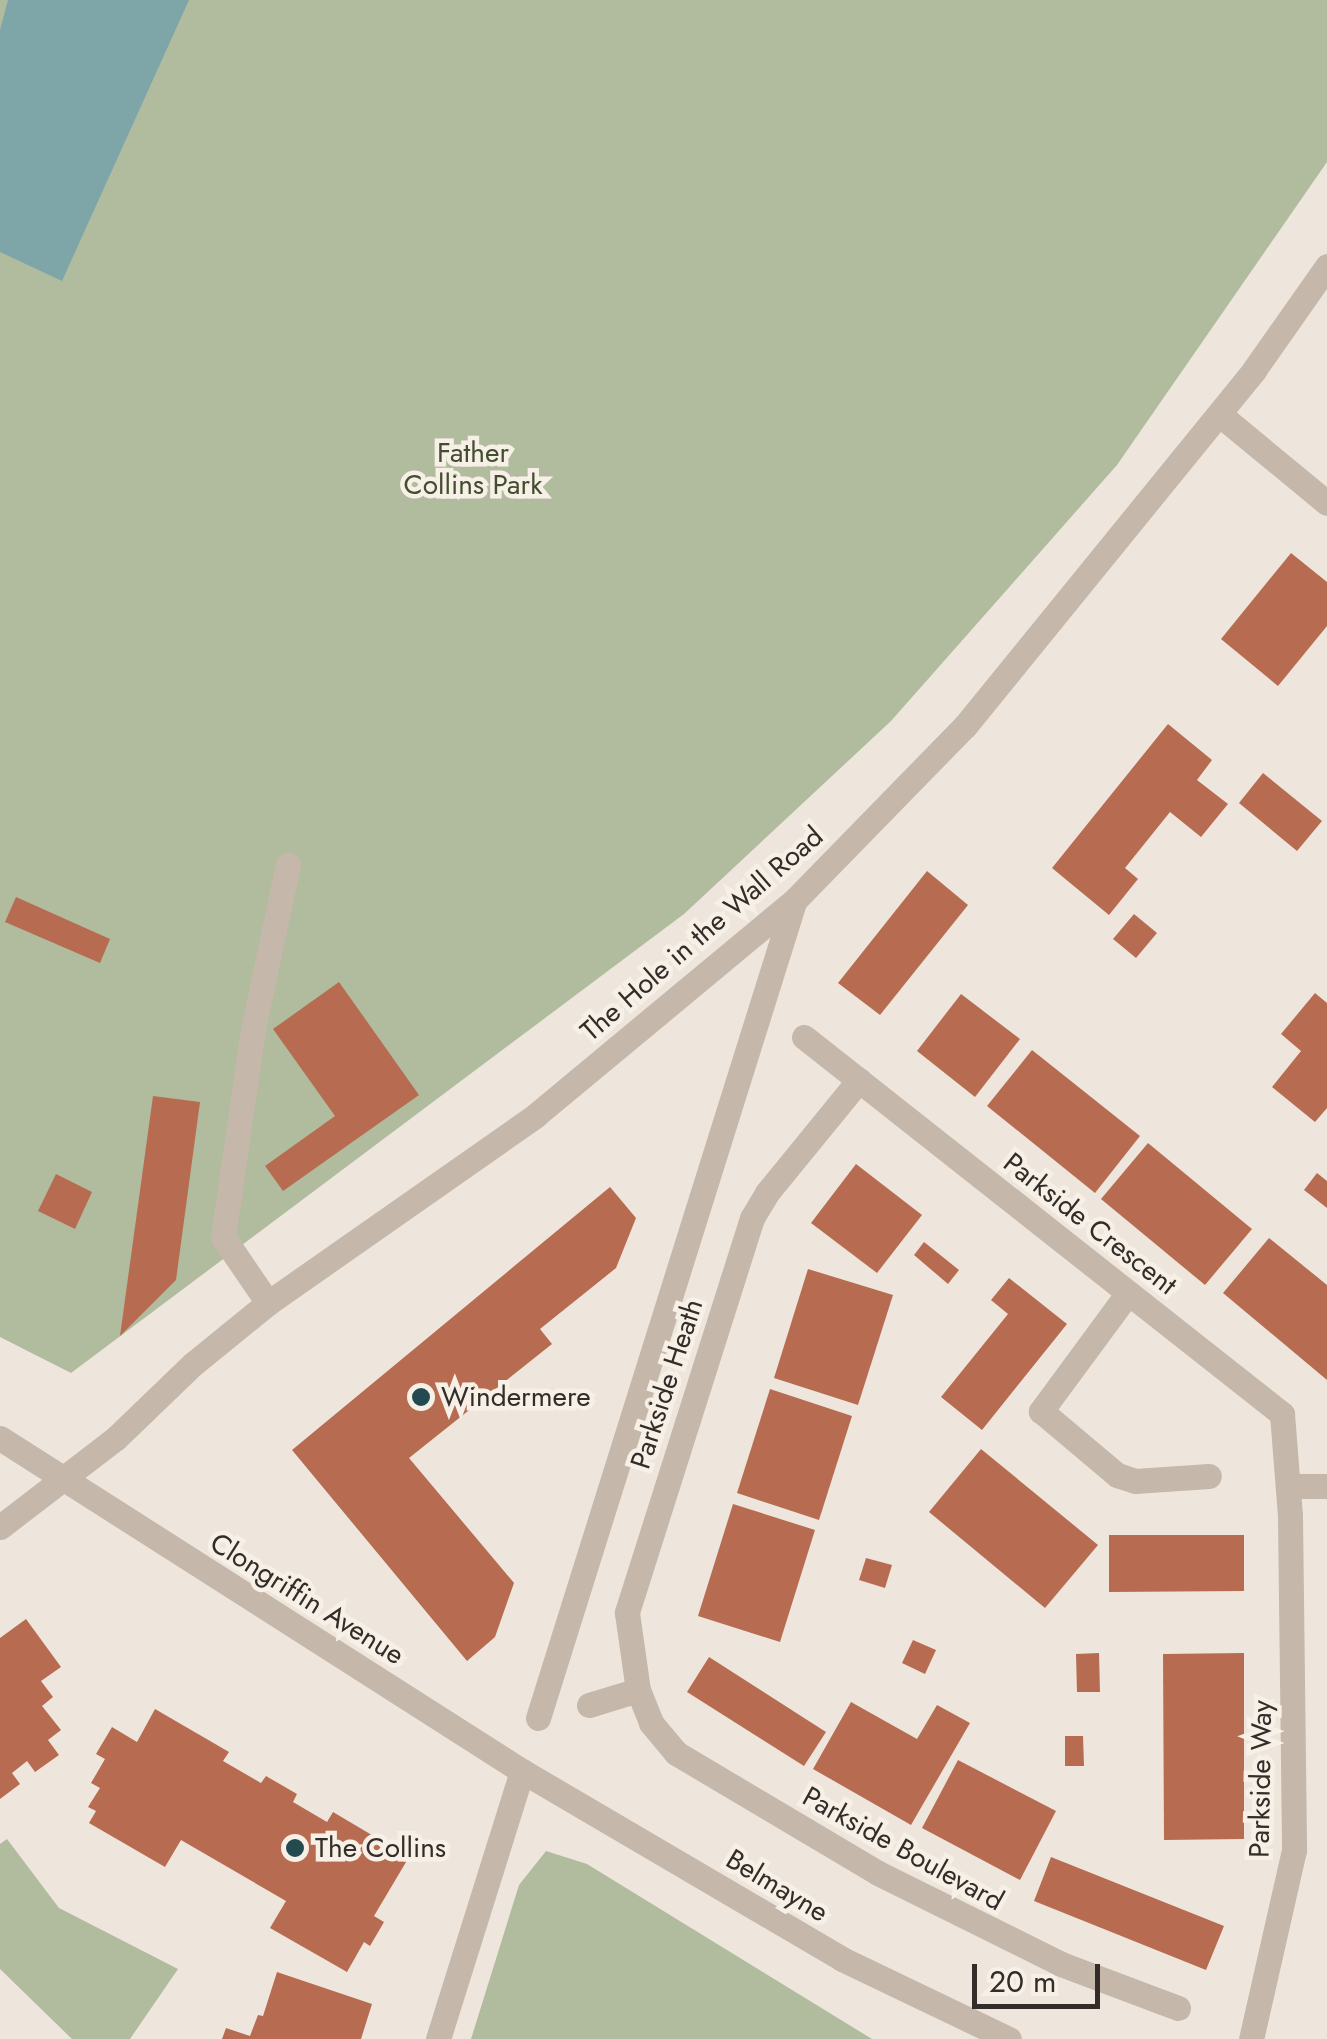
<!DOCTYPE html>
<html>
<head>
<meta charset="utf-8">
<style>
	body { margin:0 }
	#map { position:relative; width:1327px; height:2039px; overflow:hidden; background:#eee6dc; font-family:Jost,sans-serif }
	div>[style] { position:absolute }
	.green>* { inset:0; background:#b1bc9e }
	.water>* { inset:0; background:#7ea5a8 }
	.building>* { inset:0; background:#b76c51 }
	.minor>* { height:25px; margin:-12.5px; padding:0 12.5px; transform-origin:12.5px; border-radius:12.5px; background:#c5b7a9 }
	.dots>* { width:28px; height:28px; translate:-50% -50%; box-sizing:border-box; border:5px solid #f7f0e7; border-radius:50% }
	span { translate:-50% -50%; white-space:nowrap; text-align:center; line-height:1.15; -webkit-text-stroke:9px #f7f0e7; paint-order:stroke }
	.park-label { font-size:28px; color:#424e2f }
	.street-label { font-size:28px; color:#332c28 }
	.poi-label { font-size:28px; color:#332c28 }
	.left { translate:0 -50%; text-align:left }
	.scale { position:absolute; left:972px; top:1964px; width:128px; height:45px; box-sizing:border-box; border:5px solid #332c28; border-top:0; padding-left:12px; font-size:30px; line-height:35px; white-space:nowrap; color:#332c28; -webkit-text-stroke:8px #f7f0e7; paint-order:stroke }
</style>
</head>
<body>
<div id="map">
	<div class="green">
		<i style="clip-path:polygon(0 0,1327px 0,1327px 162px,1117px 465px,891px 721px,684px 914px,71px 1373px,0 1337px)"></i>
		<i style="clip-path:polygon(7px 1839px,59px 1908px,178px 1969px,130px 2039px,72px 2039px,0 1969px,0 1844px)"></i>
		<i style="clip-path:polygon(546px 1851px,587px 1864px,872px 2039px,471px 2039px,519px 1885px)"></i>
	</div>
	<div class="water">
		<i style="clip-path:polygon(8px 0,189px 0,62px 281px,0 252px,0 30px)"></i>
	</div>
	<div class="building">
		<i style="clip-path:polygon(1291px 553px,1327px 582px,1327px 626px,1278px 686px,1221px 639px)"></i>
		<i style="clip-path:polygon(1168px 724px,1212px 760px,1197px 780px,1228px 804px,1201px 837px,1170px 812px,1125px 868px,1138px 879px,1109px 915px,1052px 868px)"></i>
		<i style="clip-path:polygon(1263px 773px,1322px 821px,1297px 851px,1239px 803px)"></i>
		<i style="clip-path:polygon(927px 871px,968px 905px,880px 1015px,838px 983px)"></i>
		<i style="clip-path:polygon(16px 897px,110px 939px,100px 963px,5px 922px)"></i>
		<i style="clip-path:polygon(1134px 914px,1157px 933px,1136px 958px,1113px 939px)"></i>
		<i style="clip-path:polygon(339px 982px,419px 1095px,283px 1191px,265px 1166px,335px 1116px,273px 1029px)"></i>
		<i style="clip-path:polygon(1315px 993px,1327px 1003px,1327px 1108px,1315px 1122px,1272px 1087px,1301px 1051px,1281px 1034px)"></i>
		<i style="clip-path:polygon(961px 994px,1020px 1039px,975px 1097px,917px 1051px)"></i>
		<i style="clip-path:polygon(1032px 1050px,1140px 1136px,1095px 1193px,987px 1106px)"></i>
		<i style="clip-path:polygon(153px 1096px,200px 1102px,176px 1280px,120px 1336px)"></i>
		<i style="clip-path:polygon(1148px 1143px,1252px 1229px,1205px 1285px,1101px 1199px)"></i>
		<i style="clip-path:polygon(856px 1164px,922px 1215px,877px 1273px,811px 1223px)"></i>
		<i style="clip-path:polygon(1317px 1173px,1327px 1181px,1327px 1208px,1304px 1190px)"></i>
		<i style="clip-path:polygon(56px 1174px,92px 1192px,75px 1229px,38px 1211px)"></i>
		<i style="clip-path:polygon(610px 1187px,636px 1218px,616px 1268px,540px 1329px,552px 1344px,409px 1458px,514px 1583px,495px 1637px,467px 1661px,292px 1450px)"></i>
		<i style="clip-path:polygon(1269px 1238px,1327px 1285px,1327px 1380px,1223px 1293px)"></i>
		<i style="clip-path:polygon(924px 1242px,959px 1270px,948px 1284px,914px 1255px)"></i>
		<i style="clip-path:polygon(808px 1269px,893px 1295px,858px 1405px,774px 1378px)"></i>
		<i style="clip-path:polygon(1009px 1278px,1067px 1324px,982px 1430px,941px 1397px,1008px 1314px,991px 1300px)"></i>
		<i style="clip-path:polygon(770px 1389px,852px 1416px,819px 1520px,737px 1493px)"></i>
		<i style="clip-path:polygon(981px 1449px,1098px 1545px,1045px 1608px,929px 1512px)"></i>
		<i style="clip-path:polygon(733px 1504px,815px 1530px,780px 1642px,698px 1616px)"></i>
		<i style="clip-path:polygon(1109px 1535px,1244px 1535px,1244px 1591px,1109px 1592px)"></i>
		<i style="clip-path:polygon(866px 1558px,892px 1565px,885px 1588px,859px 1580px)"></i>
		<i style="clip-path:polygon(26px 1619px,61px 1667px,41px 1681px,53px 1697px,42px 1706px,61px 1730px,48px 1740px,59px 1755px,35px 1772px,27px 1761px,12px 1773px,20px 1784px,0 1799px,0 1638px)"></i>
		<i style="clip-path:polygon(913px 1640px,936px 1650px,925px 1674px,902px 1663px)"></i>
		<i style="clip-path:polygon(1099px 1653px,1100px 1692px,1077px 1692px,1076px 1654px)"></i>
		<i style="clip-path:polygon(1244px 1653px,1244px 1839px,1164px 1840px,1163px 1654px)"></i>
		<i style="clip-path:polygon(709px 1657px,826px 1732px,804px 1766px,687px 1692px)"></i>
		<i style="clip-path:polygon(851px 1702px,917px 1739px,937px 1705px,970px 1723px,911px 1825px,813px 1769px)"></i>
		<i style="clip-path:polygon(155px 1709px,229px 1752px,223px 1761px,261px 1783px,266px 1776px,297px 1794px,293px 1802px,327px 1822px,333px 1812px,409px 1857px,374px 1916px,384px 1922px,370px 1946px,364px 1942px,347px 1972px,270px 1928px,286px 1901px,181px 1840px,165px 1867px,89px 1823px,96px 1811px,88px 1807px,100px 1788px,91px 1783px,105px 1759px,96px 1754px,112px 1727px,137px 1742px)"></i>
		<i style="clip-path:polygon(1065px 1736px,1083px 1736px,1084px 1766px,1065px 1766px)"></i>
		<i style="clip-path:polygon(958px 1760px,1056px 1811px,1020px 1880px,922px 1828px)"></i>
		<i style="clip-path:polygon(1051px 1857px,1224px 1926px,1206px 1970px,1034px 1901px)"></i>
		<i style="clip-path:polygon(277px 1972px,372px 2004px,361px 2039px,222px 2039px,226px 2028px,250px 2036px,258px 2015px,263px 2016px)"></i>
	</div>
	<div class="minor">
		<i style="left:1219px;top:414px;width:140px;rotate:39.5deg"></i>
		<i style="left:804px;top:1037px;width:609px;rotate:38.26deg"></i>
		<i style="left:1282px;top:1414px;width:102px;rotate:85.5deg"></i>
		<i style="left:1290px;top:1516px;width:334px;rotate:89.3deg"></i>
		<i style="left:1294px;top:1850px;width:194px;rotate:102.8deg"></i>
		<i style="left:859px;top:1080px;width:146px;rotate:129.2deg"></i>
		<i style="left:767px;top:1193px;width:29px;rotate:121deg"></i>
		<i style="left:752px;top:1218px;width:414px;rotate:107.6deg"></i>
		<i style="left:627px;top:1613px;width:78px;rotate:81.9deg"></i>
		<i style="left:638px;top:1690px;width:35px;rotate:68deg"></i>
		<i style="left:651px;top:1723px;width:39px;rotate:50deg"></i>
		<i style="left:676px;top:1753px;width:235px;rotate:30.7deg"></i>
		<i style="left:878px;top:1873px;width:204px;rotate:26.4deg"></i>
		<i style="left:1061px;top:1964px;width:125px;rotate:20.6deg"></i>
		<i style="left:1128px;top:1293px;width:147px;rotate:126.4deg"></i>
		<i style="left:1041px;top:1411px;width:99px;rotate:40.1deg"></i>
		<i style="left:1117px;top:1475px;width:19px;rotate:18deg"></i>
		<i style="left:1135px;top:1481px;width:74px;rotate:-3.9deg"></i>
		<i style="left:268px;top:1303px;width:80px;rotate:-124.3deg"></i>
		<i style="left:223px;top:1237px;width:210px;rotate:-81.8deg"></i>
		<i style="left:253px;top:1029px;width:168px;rotate:-78deg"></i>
		<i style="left:0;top:1438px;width:619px;rotate:32.54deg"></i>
		<i style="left:522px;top:1771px;width:371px;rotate:30.4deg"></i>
		<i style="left:842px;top:1959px;width:185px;rotate:25.6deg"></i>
		<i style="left:1288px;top:1486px;width:39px"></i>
		<i style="left:0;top:1527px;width:146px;rotate:-37.5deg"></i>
		<i style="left:116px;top:1438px;width:107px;rotate:-43.9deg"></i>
		<i style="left:193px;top:1364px;width:97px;rotate:-39.1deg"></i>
		<i style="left:268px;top:1303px;width:327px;rotate:-35deg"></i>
		<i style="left:536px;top:1115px;width:335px;rotate:-39.7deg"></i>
		<i style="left:794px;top:901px;width:245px;rotate:-45.7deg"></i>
		<i style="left:965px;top:726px;width:459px;rotate:-50.9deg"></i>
		<i style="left:1254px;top:370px;width:127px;rotate:-54.9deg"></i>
		<i style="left:589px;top:1705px;width:51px;rotate:-17deg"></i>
		<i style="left:538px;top:1718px;width:855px;rotate:-72.58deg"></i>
		<i style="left:438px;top:2039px;width:281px;rotate:-72.6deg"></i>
	</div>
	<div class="dots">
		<i style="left:421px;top:1397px;background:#234b4f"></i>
		<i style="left:295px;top:1848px;background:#234b4f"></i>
	</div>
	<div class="park-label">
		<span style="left:473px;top:469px">Father<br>Collins Park</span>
	</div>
	<div class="street-label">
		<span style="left:702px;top:934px;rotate:-41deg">The Hole in the Wall Road</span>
		<span style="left:1090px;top:1224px;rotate:38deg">Parkside Crescent</span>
		<span style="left:667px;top:1384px;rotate:-72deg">Parkside Heath</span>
		<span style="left:307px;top:1599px;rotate:32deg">Clongriffin Avenue</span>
		<span style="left:1261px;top:1779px;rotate:-89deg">Parkside Way</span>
		<span style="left:903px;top:1849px;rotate:29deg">Parkside Boulevard</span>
		<span style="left:777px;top:1886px;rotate:31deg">Belmayne</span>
	</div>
	<div class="poi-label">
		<span class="left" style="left:441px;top:1397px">Windermere</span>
		<span class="left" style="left:315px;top:1848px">The Collins</span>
	</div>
	<div class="scale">20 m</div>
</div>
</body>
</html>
